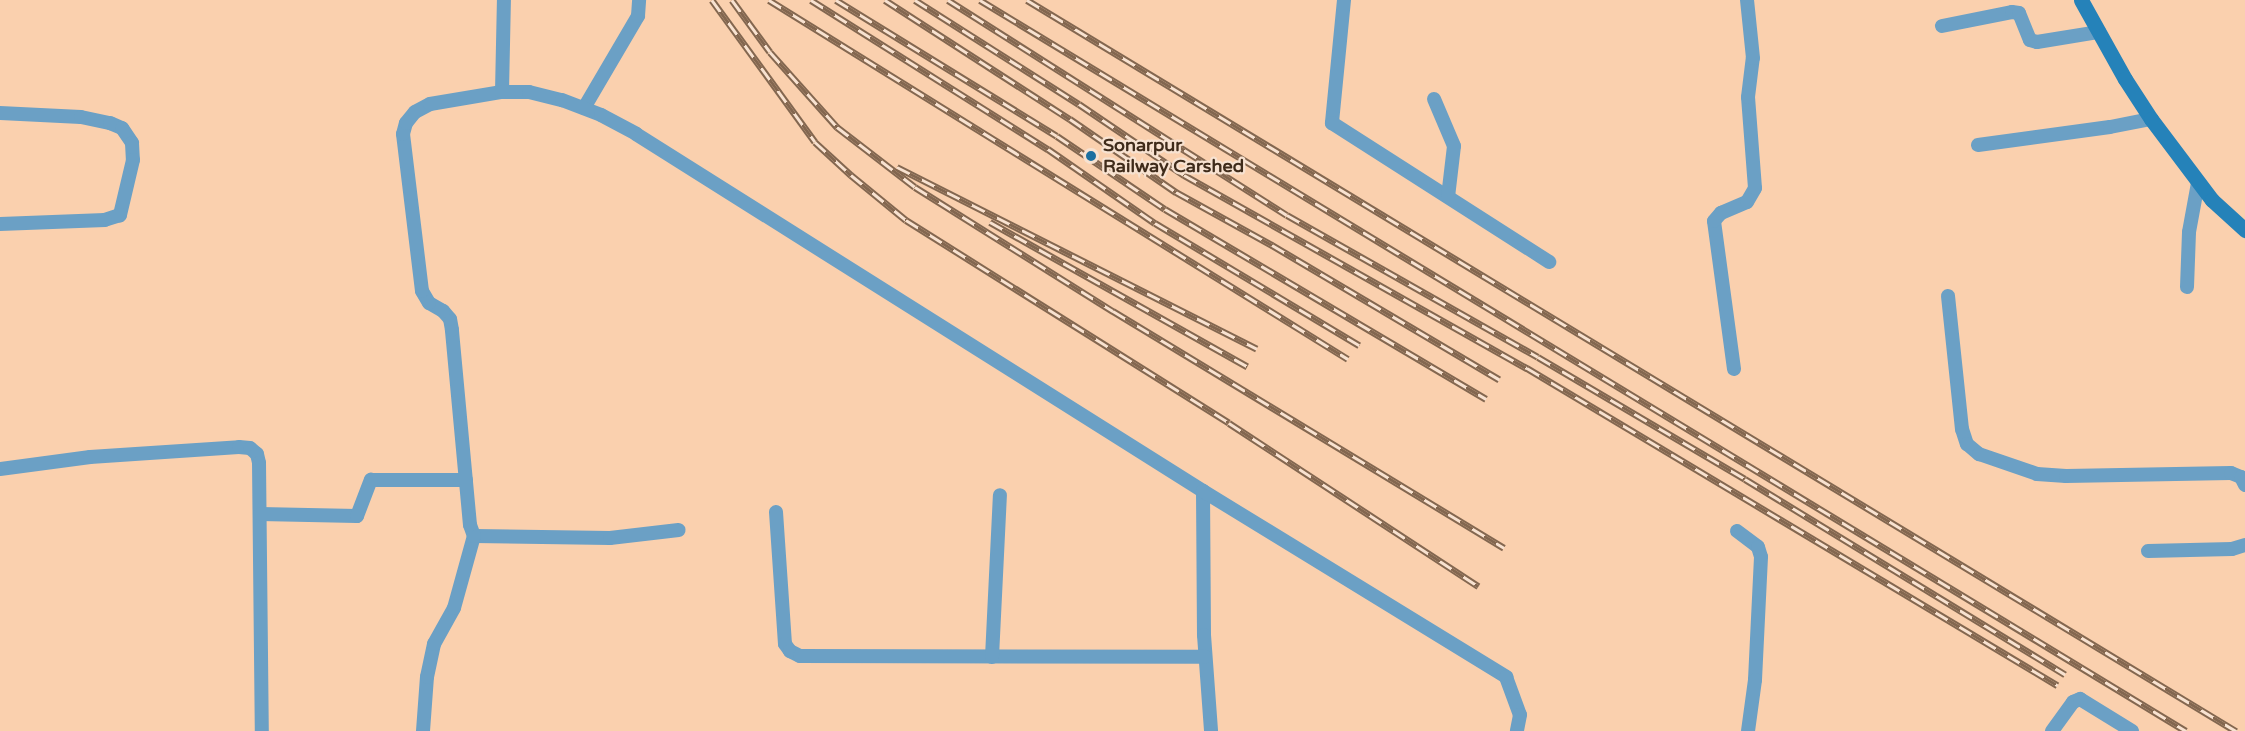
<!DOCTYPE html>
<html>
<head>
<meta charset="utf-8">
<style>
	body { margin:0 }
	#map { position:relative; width:2245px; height:731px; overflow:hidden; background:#fad0ae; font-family:"Varela Round",sans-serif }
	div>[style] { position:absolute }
	.street>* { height:14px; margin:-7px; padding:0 7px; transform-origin:7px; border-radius:7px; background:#6ba0c5 }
	.secondary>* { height:15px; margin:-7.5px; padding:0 7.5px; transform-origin:7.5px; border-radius:7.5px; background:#2582b9 }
	.rail>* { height:7px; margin-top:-3.5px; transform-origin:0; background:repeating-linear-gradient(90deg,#f7e2d1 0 14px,#836750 0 28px); box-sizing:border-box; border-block:2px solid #836750 }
	.dots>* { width:16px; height:16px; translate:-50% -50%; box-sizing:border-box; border:3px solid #f7e2d1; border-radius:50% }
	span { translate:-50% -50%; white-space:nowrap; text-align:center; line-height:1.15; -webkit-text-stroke:4.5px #f7e2d1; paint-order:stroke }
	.poi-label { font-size:18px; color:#3f2b1a; font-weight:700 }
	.left { translate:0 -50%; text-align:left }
</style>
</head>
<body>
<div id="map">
	<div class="street">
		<i style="left:1344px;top:0;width:124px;rotate:95.6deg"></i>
		<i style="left:1332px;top:123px;width:258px;rotate:32.6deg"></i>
		<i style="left:1942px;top:26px;width:71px;rotate:-11.3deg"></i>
		<i style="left:2012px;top:12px;width:7px;rotate:8deg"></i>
		<i style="left:2019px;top:13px;width:29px;rotate:68deg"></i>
		<i style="left:2030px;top:40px;width:7px;rotate:16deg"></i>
		<i style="left:2037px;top:42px;width:63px;rotate:-9.2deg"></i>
		<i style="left:502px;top:92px;width:92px;rotate:-88.8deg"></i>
		<i style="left:1434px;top:99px;width:51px;rotate:66.9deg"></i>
		<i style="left:1454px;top:146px;width:51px;rotate:96.7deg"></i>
		<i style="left:584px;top:108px;width:107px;rotate:-59.6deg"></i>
		<i style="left:638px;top:16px;width:16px;rotate:-86deg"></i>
		<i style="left:0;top:113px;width:81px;rotate:2.8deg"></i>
		<i style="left:81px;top:117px;width:30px;rotate:12deg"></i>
		<i style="left:110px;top:123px;width:13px;rotate:23deg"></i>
		<i style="left:122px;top:128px;width:18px;rotate:56deg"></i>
		<i style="left:132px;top:143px;width:17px;rotate:87deg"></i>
		<i style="left:133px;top:160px;width:57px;rotate:103.3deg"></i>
		<i style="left:120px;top:215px;width:16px;rotate:162deg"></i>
		<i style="left:105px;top:220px;width:105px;rotate:177.8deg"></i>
		<i style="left:1978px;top:145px;width:133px;rotate:-7.8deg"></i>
		<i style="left:2110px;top:127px;width:42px;rotate:-11deg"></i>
		<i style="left:2187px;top:287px;width:55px;rotate:-87.9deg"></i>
		<i style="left:2189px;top:232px;width:50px;rotate:-79.6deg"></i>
		<i style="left:1948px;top:296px;width:134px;rotate:84deg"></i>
		<i style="left:1962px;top:429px;width:16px;rotate:72deg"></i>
		<i style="left:1967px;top:444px;width:16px;rotate:40deg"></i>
		<i style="left:1979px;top:454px;width:61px;rotate:19deg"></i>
		<i style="left:2037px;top:474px;width:29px;rotate:4deg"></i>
		<i style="left:2066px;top:476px;width:165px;rotate:-1deg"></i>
		<i style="left:2231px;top:473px;width:11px;rotate:22deg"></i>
		<i style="left:2241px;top:477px;width:9px;rotate:63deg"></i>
		<i style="left:1734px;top:369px;width:149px;rotate:-97.7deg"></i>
		<i style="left:1714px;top:221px;width:11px;rotate:-49deg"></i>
		<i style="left:1721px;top:213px;width:28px;rotate:-23deg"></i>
		<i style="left:1747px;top:202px;width:16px;rotate:-60deg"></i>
		<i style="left:1755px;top:188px;width:91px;rotate:-94.4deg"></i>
		<i style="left:1748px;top:97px;width:39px;rotate:-83deg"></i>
		<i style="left:1753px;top:58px;width:58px;rotate:-95.9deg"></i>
		<i style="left:0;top:469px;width:91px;rotate:-7.6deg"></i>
		<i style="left:90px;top:457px;width:149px;rotate:-3.8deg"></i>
		<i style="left:239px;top:447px;width:11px;rotate:5deg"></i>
		<i style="left:250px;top:448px;width:9px;rotate:41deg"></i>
		<i style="left:257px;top:454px;width:9px;rotate:77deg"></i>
		<i style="left:259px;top:463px;width:268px;rotate:89.4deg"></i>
		<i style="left:1203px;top:491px;width:144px;rotate:89.6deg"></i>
		<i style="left:1204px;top:635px;width:96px;rotate:85.8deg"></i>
		<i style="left:776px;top:512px;width:132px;rotate:86.1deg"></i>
		<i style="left:785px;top:644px;width:9px;rotate:54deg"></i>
		<i style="left:790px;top:651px;width:11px;rotate:27deg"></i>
		<i style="left:800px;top:656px;width:405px;rotate:0.1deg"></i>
		<i style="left:260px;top:514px;width:97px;rotate:1.2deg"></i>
		<i style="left:357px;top:516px;width:39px;rotate:-69deg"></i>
		<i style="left:371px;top:480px;width:95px"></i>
		<i style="left:1737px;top:531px;width:26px;rotate:37deg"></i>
		<i style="left:1758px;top:547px;width:10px;rotate:73deg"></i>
		<i style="left:1761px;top:557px;width:123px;rotate:92.8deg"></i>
		<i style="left:1755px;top:680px;width:51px;rotate:97.8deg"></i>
		<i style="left:474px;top:536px;width:136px;rotate:0.8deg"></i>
		<i style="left:610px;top:538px;width:69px;rotate:-6.6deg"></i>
		<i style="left:2148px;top:551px;width:84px;rotate:-1.4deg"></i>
		<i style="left:2232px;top:549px;width:14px;rotate:-17deg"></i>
		<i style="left:992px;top:657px;width:162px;rotate:-87.2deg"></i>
		<i style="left:423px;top:731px;width:54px;rotate:-85.8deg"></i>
		<i style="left:427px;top:677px;width:34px;rotate:-78deg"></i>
		<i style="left:434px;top:644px;width:41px;rotate:-60.9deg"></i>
		<i style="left:454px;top:608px;width:75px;rotate:-74.5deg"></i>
		<i style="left:474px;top:536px;width:12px;rotate:-110deg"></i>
		<i style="left:470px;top:525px;width:196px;rotate:-95.3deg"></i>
		<i style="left:452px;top:330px;width:11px;rotate:-100deg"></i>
		<i style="left:450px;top:319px;width:11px;rotate:-131deg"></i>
		<i style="left:443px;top:311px;width:16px;rotate:-150deg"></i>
		<i style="left:429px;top:303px;width:14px;rotate:-120deg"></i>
		<i style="left:422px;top:291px;width:158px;rotate:-96.9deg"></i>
		<i style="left:403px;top:134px;width:11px;rotate:-75deg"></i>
		<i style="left:406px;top:123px;width:14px;rotate:-51deg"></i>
		<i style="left:415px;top:112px;width:17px;rotate:-28deg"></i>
		<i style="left:430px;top:104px;width:73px;rotate:-9.5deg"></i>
		<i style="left:502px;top:92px;width:27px"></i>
		<i style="left:529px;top:92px;width:34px;rotate:14deg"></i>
		<i style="left:562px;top:100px;width:42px;rotate:21deg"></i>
		<i style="left:601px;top:115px;width:40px;rotate:28deg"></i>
		<i style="left:636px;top:134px;width:670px;rotate:32.2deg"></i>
		<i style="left:1203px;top:491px;width:356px;rotate:31.5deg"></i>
		<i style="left:1506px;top:677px;width:40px;rotate:69.8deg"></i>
		<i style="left:1520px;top:715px;width:16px;rotate:101deg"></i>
		<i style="left:2052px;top:731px;width:36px;rotate:-54deg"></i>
		<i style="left:2073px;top:702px;width:8px;rotate:-23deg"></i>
		<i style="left:2080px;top:699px;width:61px;rotate:31.6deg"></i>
	</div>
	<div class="secondary">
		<i style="left:2081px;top:0;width:90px;rotate:60.9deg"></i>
		<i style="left:2125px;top:79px;width:48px;rotate:57deg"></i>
		<i style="left:2151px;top:119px;width:101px;rotate:53deg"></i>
		<i style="left:2212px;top:200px;width:45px;rotate:42.3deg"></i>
	</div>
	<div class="rail">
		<i style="left:712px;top:0;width:175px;rotate:54deg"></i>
		<i style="left:815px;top:142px;width:49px;rotate:42.5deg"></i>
		<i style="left:851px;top:175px;width:71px;rotate:39.3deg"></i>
		<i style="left:906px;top:220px;width:381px;rotate:32.1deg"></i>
		<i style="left:1229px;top:423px;width:298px;rotate:33.2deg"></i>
		<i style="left:732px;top:0;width:64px;rotate:53.8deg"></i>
		<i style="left:770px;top:52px;width:101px;rotate:48.2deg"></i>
		<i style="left:837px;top:127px;width:98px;rotate:37.6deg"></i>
		<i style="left:915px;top:187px;width:234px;rotate:32.1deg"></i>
		<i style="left:1113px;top:311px;width:457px;rotate:31.2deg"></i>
		<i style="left:769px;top:0;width:681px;rotate:31.8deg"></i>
		<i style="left:811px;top:0;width:280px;rotate:32.2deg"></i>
		<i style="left:1048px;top:149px;width:130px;rotate:34.7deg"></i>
		<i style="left:1155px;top:223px;width:238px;rotate:30.9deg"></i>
		<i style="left:836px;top:0;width:259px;rotate:31.6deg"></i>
		<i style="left:1057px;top:136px;width:130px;rotate:34.1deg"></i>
		<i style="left:1165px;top:209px;width:373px;rotate:30.6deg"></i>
		<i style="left:885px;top:0;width:220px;rotate:32.8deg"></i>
		<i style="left:1070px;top:119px;width:129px;rotate:34.6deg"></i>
		<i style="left:1176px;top:192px;width:110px;rotate:28.9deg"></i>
		<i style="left:1272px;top:245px;width:264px;rotate:30.6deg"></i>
		<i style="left:915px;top:0;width:194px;rotate:32.4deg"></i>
		<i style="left:1079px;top:104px;width:127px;rotate:34.1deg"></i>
		<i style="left:1184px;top:175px;width:394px;rotate:29.4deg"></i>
		<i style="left:1527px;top:368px;width:618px;rotate:30.88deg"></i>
		<i style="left:948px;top:0;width:401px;rotate:32.4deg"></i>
		<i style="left:1287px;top:215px;width:288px;rotate:29.5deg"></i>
		<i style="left:1538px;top:357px;width:240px;rotate:30.5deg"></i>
		<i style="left:1745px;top:479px;width:375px;rotate:31.4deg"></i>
		<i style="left:980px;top:0;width:1410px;rotate:31.22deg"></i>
		<i style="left:1027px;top:0;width:1413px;rotate:31.16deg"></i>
		<i style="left:897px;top:167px;width:403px;rotate:26.8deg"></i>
		<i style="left:990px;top:222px;width:295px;rotate:29.3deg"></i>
	</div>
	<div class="dots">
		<i style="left:1091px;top:156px;background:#1b6fa0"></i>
	</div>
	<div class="poi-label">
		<span class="left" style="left:1103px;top:156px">Sonarpur<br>Railway Carshed</span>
	</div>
</div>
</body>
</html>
